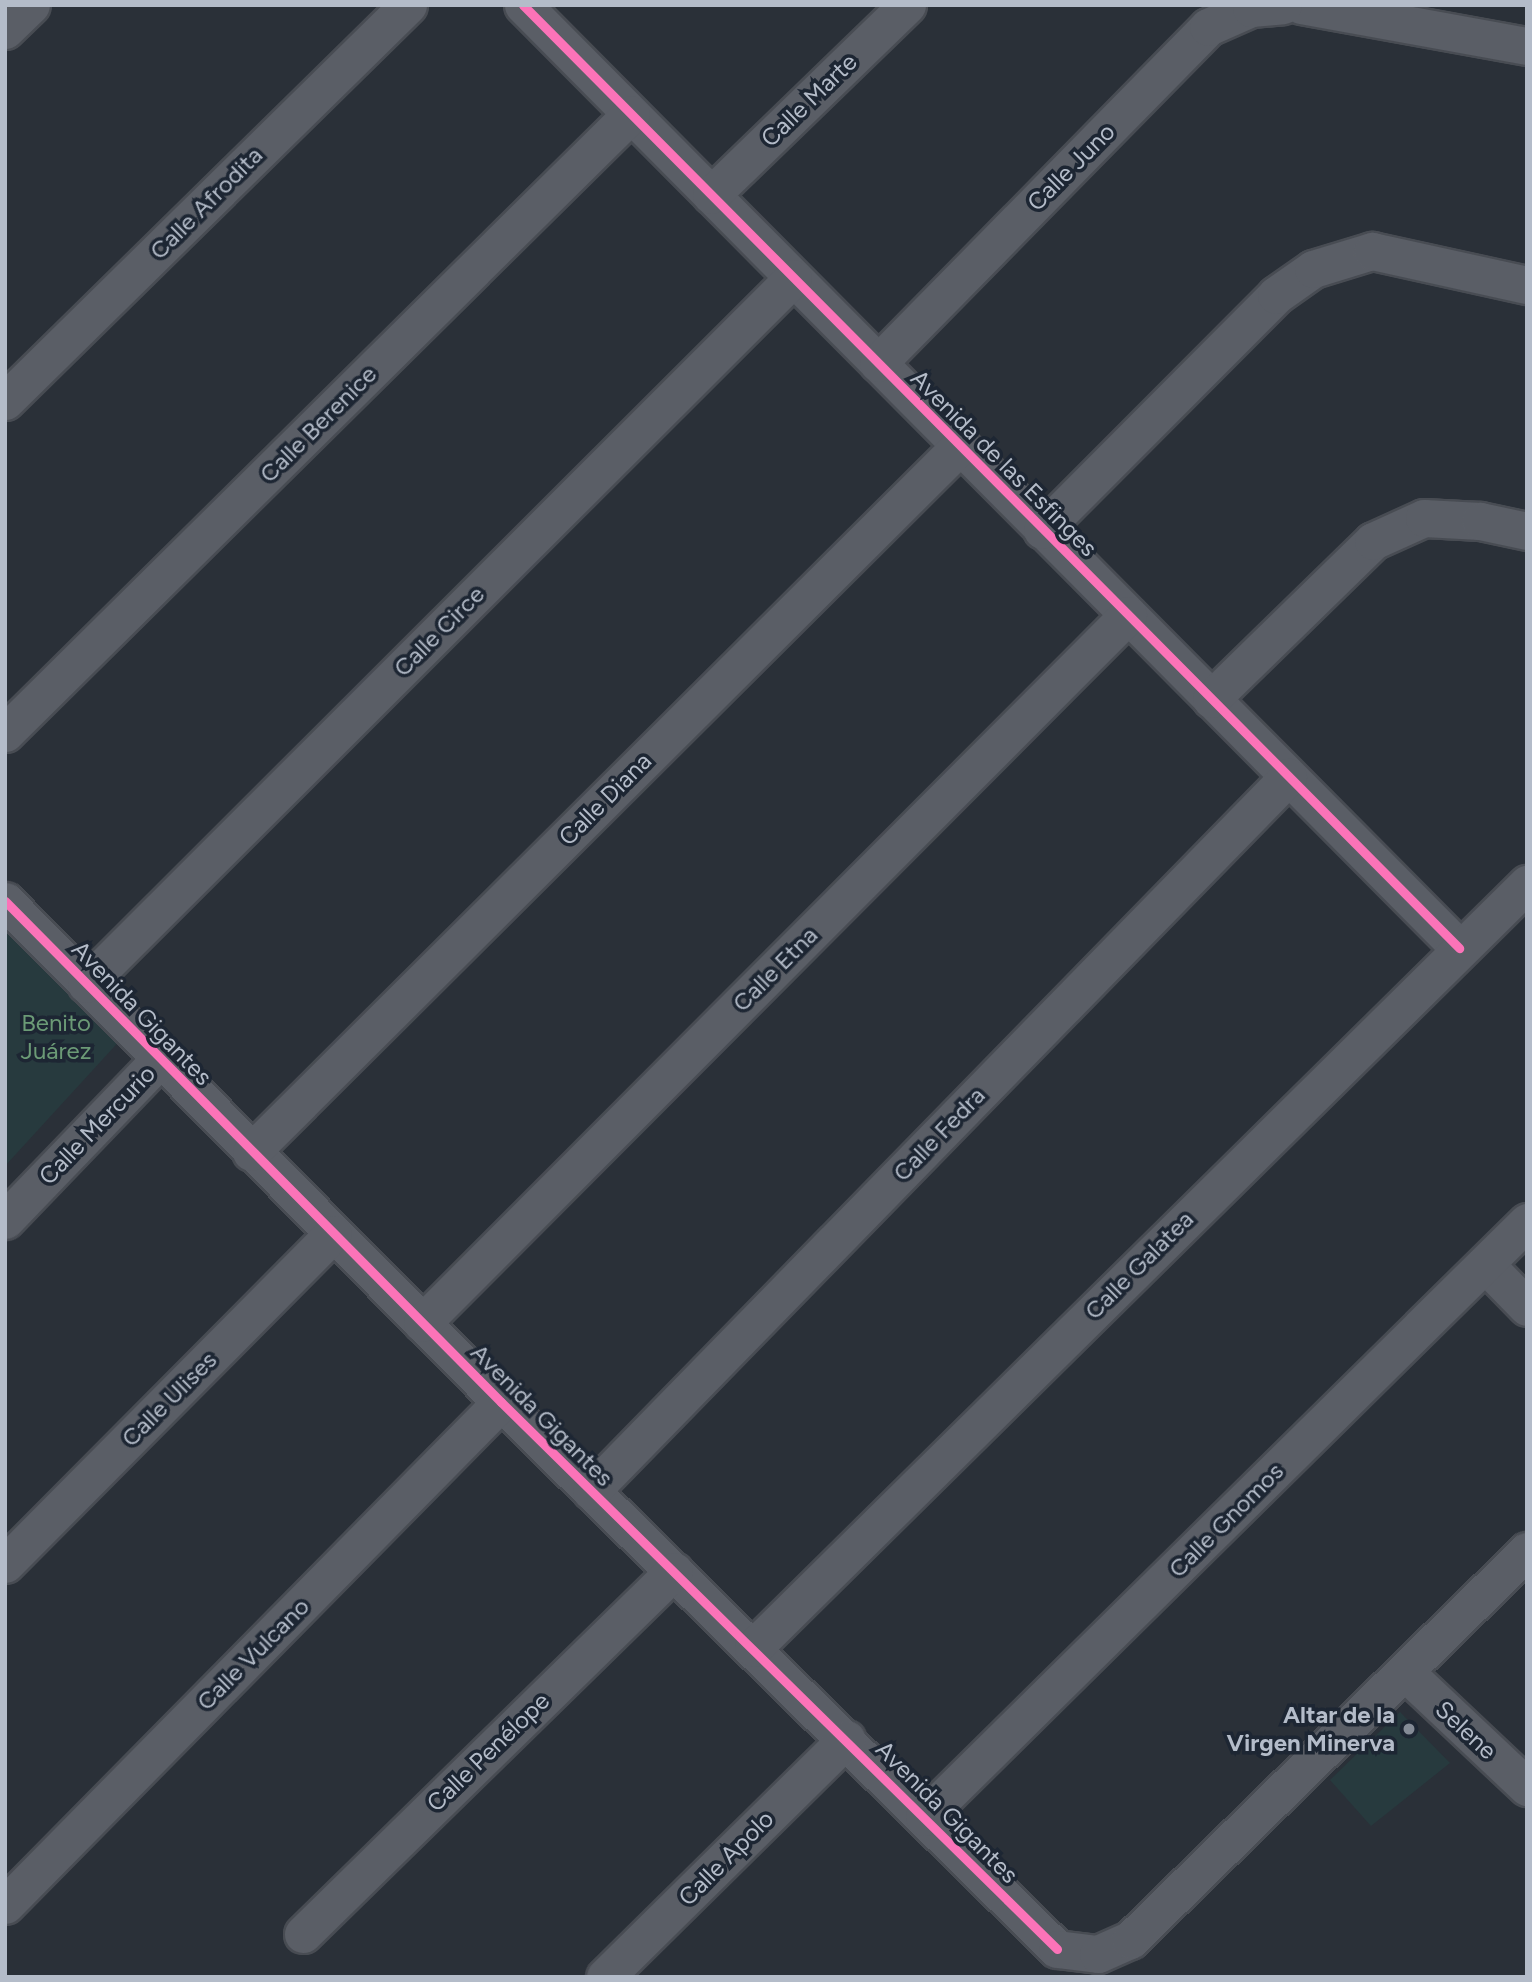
<!DOCTYPE html>
<html>
<head>
<meta charset="utf-8">
<style>
	body { margin:0 }
	#map { position:relative; width:1532px; height:1982px; overflow:hidden; background:#2a3038; font-family:Figtree,sans-serif }
	div>[style] { position:absolute }
	.green>* { inset:0; background:#273a3e }
	.roads { filter:drop-shadow(2px 0 #484c53) drop-shadow(-2px 0 #484c53) drop-shadow(0 2px #484c53) drop-shadow(0 -2px #484c53) }
	.minor>* { height:37px; margin:-18.5px; padding:0 18.5px; transform-origin:18.5px; border-radius:18.5px; background:#5a5e66 }
	.cycleway>* { height:9px; margin:-4.5px; padding:0 4.5px; transform-origin:4.5px; border-radius:4.5px; background:#fb73b8 }
	.dots>* { width:19px; height:19px; translate:-50% -50%; box-sizing:border-box; border:4px solid #1d2633; border-radius:50% }
	span { translate:-50% -50%; white-space:nowrap; text-align:center; line-height:1.15; -webkit-text-stroke:7px #1d2633; paint-order:stroke }
	.street-label { font-size:24px; color:#b4bcc9 }
	.park-label { font-size:24px; color:#6b9a76 }
	.poi-label { font-size:24px; color:#b4bcc9; font-weight:700 }
	.right { translate:-100% -50%; text-align:right }
	.frame { position:absolute; inset:0; border:7px solid #b4bcc9; pointer-events:none }
</style>
</head>
<body>
<div id="map">
	<div class="green">
		<i style="clip-path:polygon(5px 913px,124px 1036px,5px 1166px)"></i>
		<i style="clip-path:polygon(1400px 1712px,1450px 1763px,1371px 1826px,1330px 1780px)"></i>
	</div>
	<div class="roads">
		<div class="minor">
			<i style="left:523px;top:5px;width:1329px;rotate:45.21deg"></i>
			<i style="left:1301px;top:5px;width:230px;rotate:10.3deg"></i>
			<i style="left:5px;top:30px;width:36px;rotate:-44deg"></i>
			<i style="left:711px;top:195px;width:273px;rotate:-44.1deg"></i>
			<i style="left:878px;top:363px;width:471px;rotate:-45.5deg"></i>
			<i style="left:1208px;top:27px;width:47px;rotate:-23.8deg"></i>
			<i style="left:1251px;top:8px;width:32px;rotate:-5deg"></i>
			<i style="left:5px;top:401px;width:565px;rotate:-44.5deg"></i>
			<i style="left:1042px;top:530px;width:332px;rotate:-45.1deg"></i>
			<i style="left:1276px;top:295px;width:45px;rotate:-35.1deg"></i>
			<i style="left:1313px;top:269px;width:62px;rotate:-17deg"></i>
			<i style="left:1372px;top:251px;width:159px;rotate:12.4deg"></i>
			<i style="left:1211px;top:699px;width:226px;rotate:-44.3deg"></i>
			<i style="left:1373px;top:541px;width:56px;rotate:-24.3deg"></i>
			<i style="left:1424px;top:518px;width:56px;rotate:3.1deg"></i>
			<i style="left:1480px;top:521px;width:48px;rotate:12deg"></i>
			<i style="left:5px;top:733px;width:880px;rotate:-44.68deg"></i>
			<i style="left:5px;top:901px;width:705px;rotate:45.29deg"></i>
			<i style="left:501px;top:1402px;width:780px;rotate:44.53deg"></i>
			<i style="left:86px;top:984px;width:999px;rotate:-44.96deg"></i>
			<i style="left:251px;top:1152px;width:1001px;rotate:-44.88deg"></i>
			<i style="left:5px;top:1220px;width:223px;rotate:-46.1deg"></i>
			<i style="left:1485px;top:1264px;width:60px;rotate:45.7deg"></i>
			<i style="left:422px;top:1323px;width:1000px;rotate:-45.08deg"></i>
			<i style="left:591px;top:1491px;width:998px;rotate:-45.69deg"></i>
			<i style="left:5px;top:1564px;width:465px;rotate:-45.2deg"></i>
			<i style="left:753px;top:1648px;width:1088px;rotate:-44.63deg"></i>
			<i style="left:1405px;top:1672px;width:168px;rotate:43.3deg"></i>
			<i style="left:924px;top:1817px;width:847px;rotate:-44.62deg"></i>
			<i style="left:5px;top:1905px;width:706px;rotate:-45.4deg"></i>
			<i style="left:303px;top:1934px;width:519px;rotate:-44.38deg"></i>
			<i style="left:1057px;top:1949px;width:41px;rotate:7deg"></i>
			<i style="left:1098px;top:1954px;width:35px;rotate:-24deg"></i>
			<i style="left:1130px;top:1940px;width:556px;rotate:-44.42deg"></i>
			<i style="left:605px;top:1977px;width:339px;rotate:-44.6deg"></i>
		</div>
	</div>
	<div class="cycleway">
		<i style="left:523px;top:5px;width:1329px;rotate:45.21deg"></i>
		<i style="left:5px;top:901px;width:705px;rotate:45.29deg"></i>
		<i style="left:501px;top:1402px;width:780px;rotate:44.53deg"></i>
	</div>
	<div class="dots">
		<i style="left:1409px;top:1729px;background:#848b96"></i>
	</div>
	<div class="street-label">
		<span style="left:809px;top:100px;rotate:-44deg">Calle Marte</span>
		<span style="left:1071px;top:167px;rotate:-45deg">Calle Juno</span>
		<span style="left:206px;top:203px;rotate:-45deg">Calle Afrodita</span>
		<span style="left:318px;top:424px;rotate:-45deg">Calle Berenice</span>
		<span style="left:1004px;top:463px;rotate:45deg">Avenida de las Esfinges</span>
		<span style="left:439px;top:631px;rotate:-45deg">Calle Circe</span>
		<span style="left:605px;top:799px;rotate:-45deg">Calle Diana</span>
		<span style="left:775px;top:969px;rotate:-45deg">Calle Etna</span>
		<span style="left:142px;top:1013px;rotate:46deg">Avenida Gigantes</span>
		<span style="left:97px;top:1125px;rotate:-46deg">Calle Mercurio</span>
		<span style="left:939px;top:1134px;rotate:-46deg">Calle Fedra</span>
		<span style="left:1139px;top:1265px;rotate:-45deg">Calle Galatea</span>
		<span style="left:169px;top:1399px;rotate:-45deg">Calle Ulises</span>
		<span style="left:542px;top:1415px;rotate:45deg">Avenida Gigantes</span>
		<span style="left:1226px;top:1520px;rotate:-45deg">Calle Gnomos</span>
		<span style="left:253px;top:1654px;rotate:-45deg">Calle Vulcano</span>
		<span style="left:1466px;top:1730px;rotate:43deg">Selene</span>
		<span style="left:488px;top:1752px;rotate:-44deg">Calle Penélope</span>
		<span style="left:947px;top:1812px;rotate:45deg">Avenida Gigantes</span>
		<span style="left:726px;top:1858px;rotate:-45deg">Calle Apolo</span>
	</div>
	<div class="park-label">
		<span style="left:56px;top:1037px">Benito<br>Juárez</span>
	</div>
	<div class="poi-label">
		<span class="right" style="left:1395px;top:1729px">Altar de la<br>Virgen Minerva</span>
	</div>
	<div class="frame"></div>
</div>
</body>
</html>
